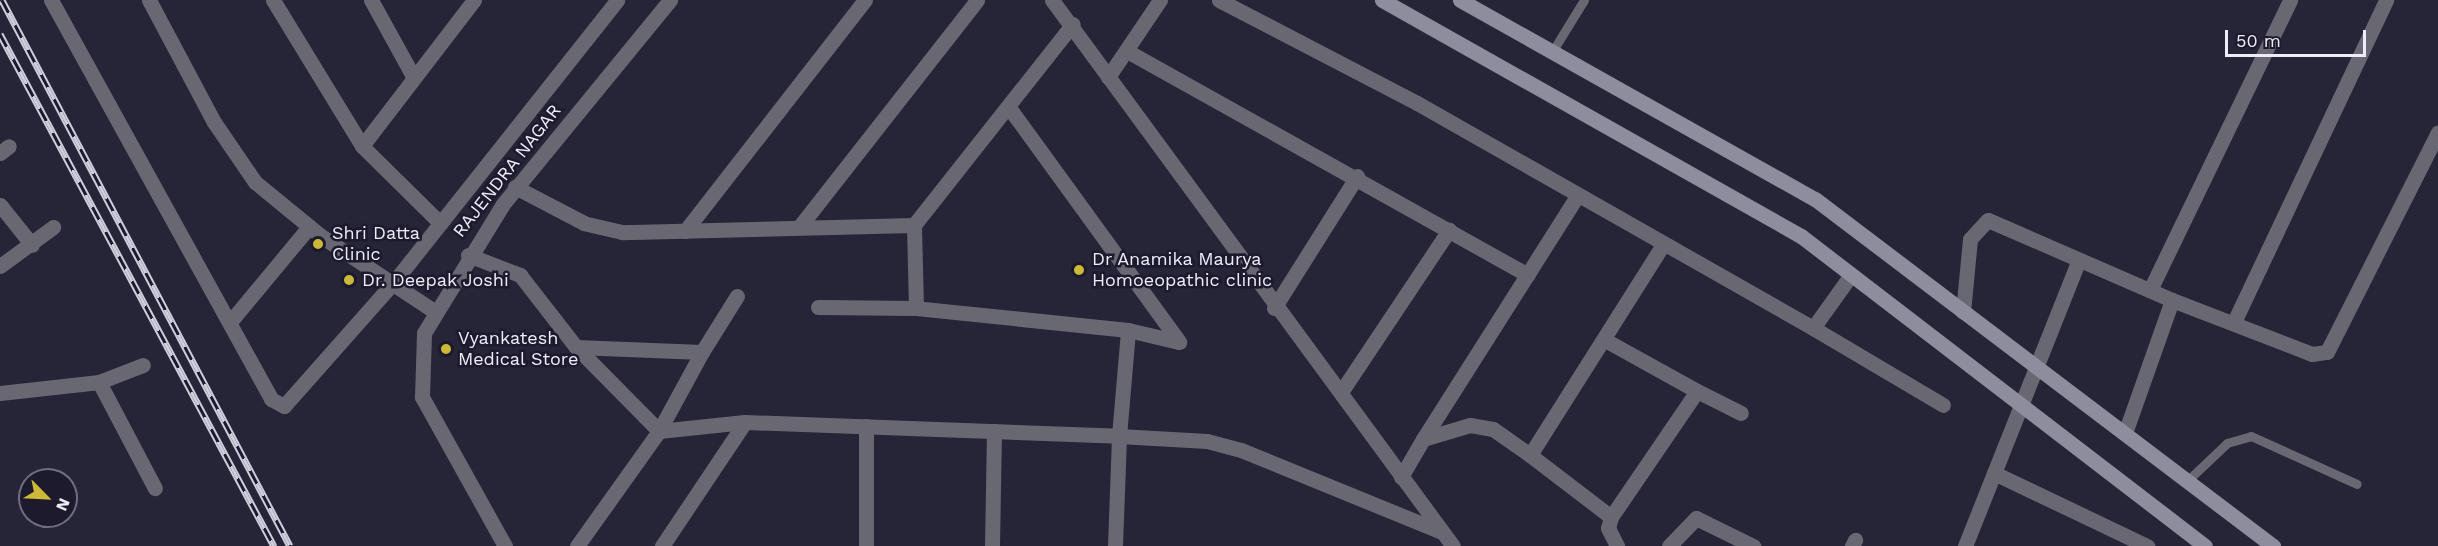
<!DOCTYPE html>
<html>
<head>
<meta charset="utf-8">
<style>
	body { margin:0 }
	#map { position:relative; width:2438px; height:546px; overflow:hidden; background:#262437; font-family:"Work Sans",sans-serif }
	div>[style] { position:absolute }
	.service>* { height:9px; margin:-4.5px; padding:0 4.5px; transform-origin:4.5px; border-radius:4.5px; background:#696872 }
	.minor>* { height:15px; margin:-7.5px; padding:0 7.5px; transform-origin:7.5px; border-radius:7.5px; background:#696872 }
	.tertiary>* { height:15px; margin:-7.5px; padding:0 7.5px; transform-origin:7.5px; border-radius:7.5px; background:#696872 }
	.secondary>* { height:15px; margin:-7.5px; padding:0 7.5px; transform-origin:7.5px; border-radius:7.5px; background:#8e8d9d }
	.rail>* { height:7px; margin-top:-3.5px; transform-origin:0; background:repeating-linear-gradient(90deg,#1c1a2c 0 14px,#cfcedc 0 28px); box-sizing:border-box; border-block:2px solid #cfcedc }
	.dots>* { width:16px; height:16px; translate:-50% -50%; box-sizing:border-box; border:3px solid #1c1a2c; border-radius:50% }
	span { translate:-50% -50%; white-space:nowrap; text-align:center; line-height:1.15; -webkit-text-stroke:5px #1c1a2c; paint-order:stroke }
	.street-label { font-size:18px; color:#edecf9 }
	.poi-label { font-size:18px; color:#edecf9 }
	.left { translate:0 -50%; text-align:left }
	.north { position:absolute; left:18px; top:468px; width:60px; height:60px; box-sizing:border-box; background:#1c1a2c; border:2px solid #706e7e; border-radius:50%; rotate:114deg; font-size:16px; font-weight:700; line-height:24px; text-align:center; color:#edecf9 }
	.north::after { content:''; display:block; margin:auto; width:21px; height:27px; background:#cdb938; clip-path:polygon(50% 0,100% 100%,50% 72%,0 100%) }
	.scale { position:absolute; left:2225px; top:30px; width:141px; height:27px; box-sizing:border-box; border:3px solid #edecf9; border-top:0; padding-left:8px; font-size:18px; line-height:21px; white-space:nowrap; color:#edecf9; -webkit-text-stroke:4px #1c1a2c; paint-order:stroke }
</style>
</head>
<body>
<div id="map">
	<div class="service">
		<i style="left:1552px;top:52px;width:61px;rotate:-58.4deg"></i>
		<i style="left:2187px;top:481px;width:55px;rotate:-43.5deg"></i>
		<i style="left:2227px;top:443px;width:25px;rotate:-16deg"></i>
		<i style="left:2251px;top:436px;width:116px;rotate:24.4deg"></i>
	</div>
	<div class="minor">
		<i style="left:51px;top:0;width:456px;rotate:61.1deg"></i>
		<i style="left:271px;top:399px;width:15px;rotate:28deg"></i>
		<i style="left:284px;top:406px;width:164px;rotate:-48.5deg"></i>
		<i style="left:393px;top:283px;width:361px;rotate:-51.6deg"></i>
		<i style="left:149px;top:0;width:138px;rotate:62deg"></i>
		<i style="left:214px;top:122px;width:73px;rotate:55.7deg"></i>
		<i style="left:255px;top:182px;width:85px;rotate:39.3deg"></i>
		<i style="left:321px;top:236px;width:136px;rotate:33.6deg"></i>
		<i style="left:273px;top:0;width:171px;rotate:58.6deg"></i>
		<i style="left:362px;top:146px;width:184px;rotate:-52.5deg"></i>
		<i style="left:371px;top:0;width:87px;rotate:61.1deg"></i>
		<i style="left:1052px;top:0;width:677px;rotate:53.71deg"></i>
		<i style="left:1219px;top:0;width:223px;rotate:27.5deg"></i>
		<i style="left:1417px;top:103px;width:455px;rotate:29.6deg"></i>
		<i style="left:1813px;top:328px;width:65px;rotate:-54.4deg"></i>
		<i style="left:1127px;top:51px;width:459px;rotate:29.2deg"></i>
		<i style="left:1108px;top:77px;width:93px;rotate:-56deg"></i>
		<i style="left:1010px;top:109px;width:288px;rotate:54deg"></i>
		<i style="left:362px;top:146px;width:110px;rotate:44.6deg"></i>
		<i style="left:0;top:153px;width:11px;rotate:-38deg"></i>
		<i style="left:0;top:205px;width:51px;rotate:51.3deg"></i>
		<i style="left:914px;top:225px;width:256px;rotate:-51.7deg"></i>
		<i style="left:800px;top:226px;width:287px;rotate:-51.9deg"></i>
		<i style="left:685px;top:231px;width:293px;rotate:-52.1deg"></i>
		<i style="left:468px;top:255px;width:56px;rotate:21deg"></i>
		<i style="left:520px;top:275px;width:91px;rotate:52.1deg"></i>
		<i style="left:576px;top:347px;width:118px;rotate:45.3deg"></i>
		<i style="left:659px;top:431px;width:86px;rotate:-6deg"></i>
		<i style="left:745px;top:422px;width:374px;rotate:2.1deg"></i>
		<i style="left:1119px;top:436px;width:106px;rotate:-85.1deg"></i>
		<i style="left:1128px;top:330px;width:213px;rotate:-174.1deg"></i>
		<i style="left:916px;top:308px;width:83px;rotate:-91.4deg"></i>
		<i style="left:914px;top:225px;width:292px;rotate:178.6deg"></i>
		<i style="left:622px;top:232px;width:39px;rotate:-167deg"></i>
		<i style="left:584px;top:223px;width:78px;rotate:-152.4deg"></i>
		<i style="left:0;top:266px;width:66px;rotate:-36.3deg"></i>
		<i style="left:2150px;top:290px;width:322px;rotate:-64.2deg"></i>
		<i style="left:818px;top:307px;width:98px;rotate:0.6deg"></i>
		<i style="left:1274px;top:308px;width:156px;rotate:-57.8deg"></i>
		<i style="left:1963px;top:312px;width:73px;rotate:-84.5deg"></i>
		<i style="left:1970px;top:239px;width:26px;rotate:-47deg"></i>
		<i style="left:1988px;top:220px;width:201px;rotate:23.5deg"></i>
		<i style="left:230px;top:322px;width:124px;rotate:-50.3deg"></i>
		<i style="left:2234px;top:322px;width:356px;rotate:-64.7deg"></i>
		<i style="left:1813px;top:328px;width:151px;rotate:30.6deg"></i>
		<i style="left:1128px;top:330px;width:52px;rotate:13.2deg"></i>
		<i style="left:1605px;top:340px;width:105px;rotate:29deg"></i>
		<i style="left:1697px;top:391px;width:153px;rotate:124.3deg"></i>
		<i style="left:1611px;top:517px;width:11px;rotate:105deg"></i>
		<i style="left:1608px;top:528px;width:20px;rotate:63deg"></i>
		<i style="left:576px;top:347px;width:126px;rotate:2.3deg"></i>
		<i style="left:702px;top:352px;width:90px;rotate:118.6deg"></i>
		<i style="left:659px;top:431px;width:141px;rotate:125.5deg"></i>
		<i style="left:702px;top:352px;width:66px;rotate:-58deg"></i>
		<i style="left:99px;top:382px;width:120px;rotate:62.2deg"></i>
		<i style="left:1697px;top:391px;width:49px;rotate:26.6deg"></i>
		<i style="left:1341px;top:392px;width:195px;rotate:-56.3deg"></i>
		<i style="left:0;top:393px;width:100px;rotate:-6.3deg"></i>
		<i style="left:99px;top:382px;width:47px;rotate:-21.1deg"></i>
		<i style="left:866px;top:426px;width:120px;rotate:90deg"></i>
		<i style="left:2125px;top:433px;width:141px;rotate:-70.5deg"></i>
		<i style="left:2172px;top:300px;width:150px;rotate:21.1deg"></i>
		<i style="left:2312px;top:354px;width:15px;rotate:-8deg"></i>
		<i style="left:2327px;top:352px;width:246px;rotate:-63.2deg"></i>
		<i style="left:1423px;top:439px;width:288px;rotate:-57.6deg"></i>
		<i style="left:1530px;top:455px;width:102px;rotate:37.4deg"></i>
		<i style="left:1994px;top:473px;width:170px;rotate:25.5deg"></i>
		<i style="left:1401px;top:477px;width:44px;rotate:-59.9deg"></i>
		<i style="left:1423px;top:439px;width:49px;rotate:-16.6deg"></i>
		<i style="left:1470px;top:425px;width:23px;rotate:10deg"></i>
		<i style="left:1493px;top:429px;width:45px;rotate:35.1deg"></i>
		<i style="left:1530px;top:455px;width:247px;rotate:-57.7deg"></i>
		<i style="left:662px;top:546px;width:149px;rotate:-56.2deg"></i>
		<i style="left:992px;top:546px;width:115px;rotate:-89deg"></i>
		<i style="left:1115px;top:546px;width:110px;rotate:-87.9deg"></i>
		<i style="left:1119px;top:436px;width:88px;rotate:3.3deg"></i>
		<i style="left:1207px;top:441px;width:35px;rotate:15deg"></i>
		<i style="left:1241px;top:450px;width:217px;rotate:22.2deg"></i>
		<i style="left:1669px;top:546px;width:39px;rotate:-46deg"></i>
		<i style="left:1696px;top:518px;width:64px;rotate:26.2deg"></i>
		<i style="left:1852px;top:546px;width:7px;rotate:-63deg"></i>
		<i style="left:1965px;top:546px;width:306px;rotate:-68.3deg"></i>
	</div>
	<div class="tertiary">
		<i style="left:505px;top:546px;width:171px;rotate:-119.1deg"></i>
		<i style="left:422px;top:397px;width:64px;rotate:-88.2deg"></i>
		<i style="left:424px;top:333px;width:151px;rotate:-58.5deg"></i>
		<i style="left:503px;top:204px;width:264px;rotate:-50.7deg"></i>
	</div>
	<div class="secondary">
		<i style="left:1382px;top:0;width:481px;rotate:29.4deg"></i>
		<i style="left:1801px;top:236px;width:509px;rotate:37.5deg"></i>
		<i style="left:1460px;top:0;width:407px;rotate:29.3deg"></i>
		<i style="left:1815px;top:199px;width:575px;rotate:37.15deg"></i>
	</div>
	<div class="rail">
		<i style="left:2px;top:0;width:617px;rotate:62.19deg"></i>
		<i style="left:0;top:34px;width:581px;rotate:61.85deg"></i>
	</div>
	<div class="dots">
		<i style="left:318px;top:244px;background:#cdb938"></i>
		<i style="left:1079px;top:270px;background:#cdb938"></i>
		<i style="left:349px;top:280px;background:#cdb938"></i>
		<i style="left:446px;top:349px;background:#cdb938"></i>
	</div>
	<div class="street-label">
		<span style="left:507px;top:171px;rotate:-52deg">RAJENDRA NAGAR</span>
	</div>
	<div class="poi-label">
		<span class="left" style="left:332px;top:244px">Shri Datta<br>Clinic</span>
		<span class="left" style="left:1092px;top:270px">Dr Anamika Maurya<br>Homoeopathic clinic</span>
		<span class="left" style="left:362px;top:280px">Dr. Deepak Joshi</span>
		<span class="left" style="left:458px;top:349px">Vyankatesh<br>Medical Store</span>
	</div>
	<div class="north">N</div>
	<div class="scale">50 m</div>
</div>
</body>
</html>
